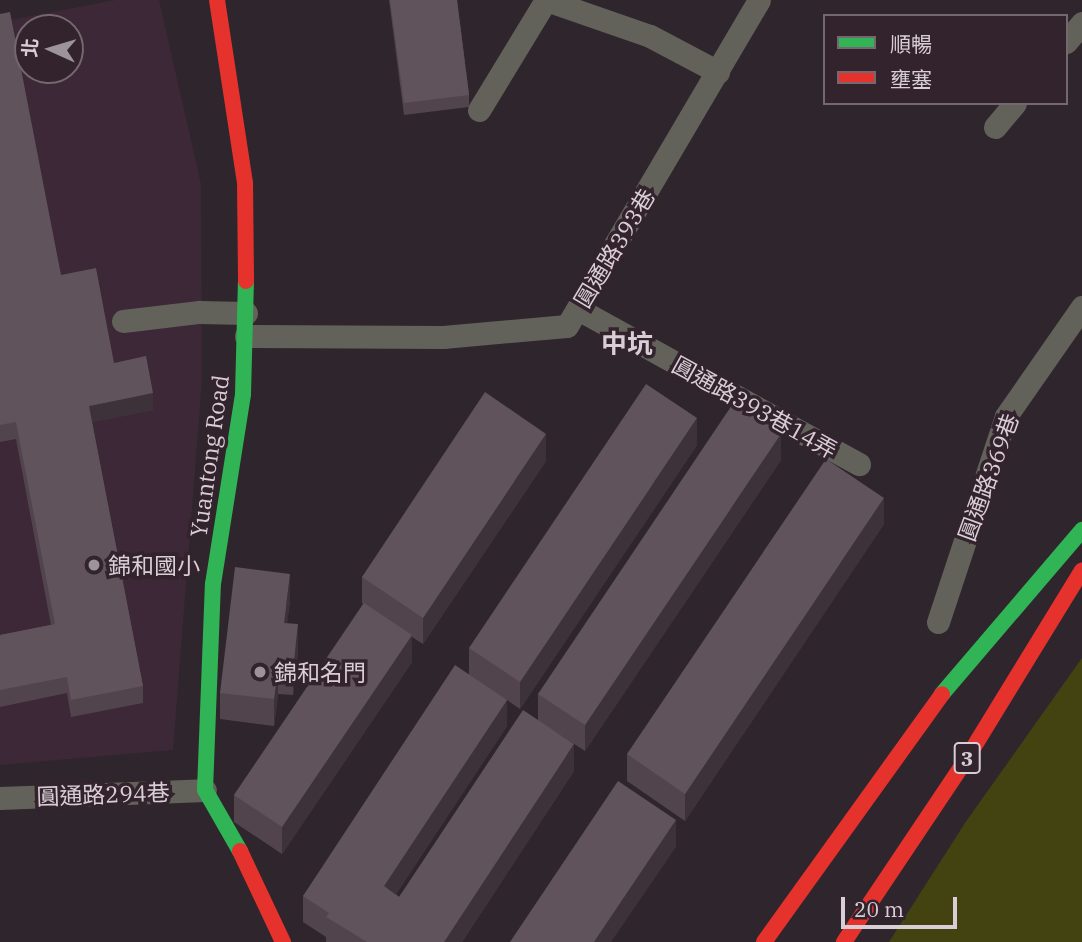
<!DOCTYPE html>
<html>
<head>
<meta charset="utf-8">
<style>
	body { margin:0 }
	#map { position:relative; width:1082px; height:942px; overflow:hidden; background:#2e262c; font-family:"IBM Plex Serif","Noto Sans TC",serif }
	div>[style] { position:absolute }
	.built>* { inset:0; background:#3c2836 }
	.green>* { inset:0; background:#424310 }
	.lane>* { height:23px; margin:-11.5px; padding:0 11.5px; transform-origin:11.5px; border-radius:11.5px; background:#62625a }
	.fast>* { height:16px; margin:-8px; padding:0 8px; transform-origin:8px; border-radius:8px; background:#30b455 }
	.jam>* { height:16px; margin:-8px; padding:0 8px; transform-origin:8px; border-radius:8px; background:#e5322d }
	.wall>* { inset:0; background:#51444d }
	.shaded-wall>* { inset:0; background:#3d323a }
	.building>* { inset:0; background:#60535c }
	.dots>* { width:19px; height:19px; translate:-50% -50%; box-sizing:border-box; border:4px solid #32232d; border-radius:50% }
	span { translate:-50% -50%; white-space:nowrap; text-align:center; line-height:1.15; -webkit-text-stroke:7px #32232d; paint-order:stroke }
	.shield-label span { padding:2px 5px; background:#32232d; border:2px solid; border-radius:5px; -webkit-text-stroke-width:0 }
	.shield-label { font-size:21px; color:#d9ced5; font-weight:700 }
	.street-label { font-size:23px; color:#d9ced5 }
	.poi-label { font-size:23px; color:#d9ced5 }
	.left { translate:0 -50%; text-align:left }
	.quarter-label { font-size:26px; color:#d9ced5; font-weight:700 }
	.legend { position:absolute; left:823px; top:14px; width:245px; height:91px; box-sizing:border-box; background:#32232d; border:2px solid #756770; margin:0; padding:9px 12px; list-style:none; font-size:21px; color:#d9ced5 }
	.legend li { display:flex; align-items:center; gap:14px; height:35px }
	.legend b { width:35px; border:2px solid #756770 }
	.north { position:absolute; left:14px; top:14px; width:70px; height:70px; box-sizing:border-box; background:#32232d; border:2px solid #756770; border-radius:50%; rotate:274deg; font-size:19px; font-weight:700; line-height:28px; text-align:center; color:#d9ced5 }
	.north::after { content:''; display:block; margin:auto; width:24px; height:32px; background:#9d939a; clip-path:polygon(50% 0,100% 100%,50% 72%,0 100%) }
	.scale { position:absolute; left:841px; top:897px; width:116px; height:32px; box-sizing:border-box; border:4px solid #d9ced5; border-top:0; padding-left:9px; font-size:21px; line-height:24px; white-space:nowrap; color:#d9ced5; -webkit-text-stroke:5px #32232d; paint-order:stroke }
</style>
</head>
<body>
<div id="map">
	<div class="built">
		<i style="clip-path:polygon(evenodd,115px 0,159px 0,201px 184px,202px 380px,173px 750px,0 765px,0 22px,115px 0,28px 28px,70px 28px,70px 70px,28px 70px,28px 28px)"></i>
	</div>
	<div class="green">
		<i style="clip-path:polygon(1082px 658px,1082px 942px,889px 942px,965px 823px)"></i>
	</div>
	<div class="lane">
		<i style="left:546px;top:0;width:110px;rotate:19.1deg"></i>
		<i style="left:650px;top:36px;width:77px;rotate:27.9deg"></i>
		<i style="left:1066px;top:42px;width:25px;rotate:-50deg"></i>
		<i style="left:479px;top:110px;width:129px;rotate:-58.7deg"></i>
		<i style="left:995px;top:127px;width:31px;rotate:-50deg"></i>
		<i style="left:578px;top:309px;width:321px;rotate:28.9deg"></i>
		<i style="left:123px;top:321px;width:77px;rotate:-6.8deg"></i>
		<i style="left:199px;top:312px;width:47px;rotate:1.2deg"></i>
		<i style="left:246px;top:336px;width:197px;rotate:0.3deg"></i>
		<i style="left:443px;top:337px;width:124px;rotate:-5.1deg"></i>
		<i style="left:567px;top:326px;width:378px;rotate:-59.5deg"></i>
		<i style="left:938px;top:622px;width:217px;rotate:-71.7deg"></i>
		<i style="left:1006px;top:416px;width:133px;rotate:-55.1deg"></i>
		<i style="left:0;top:798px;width:205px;rotate:-2.2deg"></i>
	</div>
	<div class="fast">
		<i style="left:942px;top:694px;width:216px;rotate:-49.5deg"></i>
		<i style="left:240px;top:851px;width:70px;rotate:-119.8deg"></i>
		<i style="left:205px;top:790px;width:206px;rotate:-87.8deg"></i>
		<i style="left:213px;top:584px;width:192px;rotate:-81deg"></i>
		<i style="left:243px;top:394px;width:113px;rotate:-88.5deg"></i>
	</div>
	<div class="jam">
		<i style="left:217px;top:0;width:185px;rotate:81.3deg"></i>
		<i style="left:245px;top:183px;width:98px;rotate:89.4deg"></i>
		<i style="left:240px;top:851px;width:101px;rotate:64.7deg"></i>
		<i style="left:764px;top:942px;width:305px;rotate:-54.3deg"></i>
		<i style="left:844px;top:942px;width:221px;rotate:-56.2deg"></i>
		<i style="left:967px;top:758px;width:220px;rotate:-58.5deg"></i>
	</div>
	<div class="wall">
		<i style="clip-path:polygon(389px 0,457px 0,469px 95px,469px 107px,404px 115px)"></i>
		<i style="clip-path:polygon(0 14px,61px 275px,114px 363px,153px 410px,92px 422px,143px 686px,143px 703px,71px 717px,67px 693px,0 707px,0 635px,51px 625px,16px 439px,0 442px)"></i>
		<i style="clip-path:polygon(697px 445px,520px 709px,507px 700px,507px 726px,396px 894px,399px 897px,538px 720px,538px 694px,781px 460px,585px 751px,551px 729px,574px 771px,462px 942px,326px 942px,326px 937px,303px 922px,303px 896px,469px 674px,469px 648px)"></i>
		<i style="clip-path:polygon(546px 461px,423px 644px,412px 637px,412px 662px,282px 854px,234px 822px,234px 795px,363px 604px,362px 603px,362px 577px)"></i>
		<i style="clip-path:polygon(884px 524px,685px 821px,627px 781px,627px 754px)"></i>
		<i style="clip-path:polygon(290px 600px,287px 623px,298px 651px,293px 695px,278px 694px,274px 726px,220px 719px,220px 693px)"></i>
	</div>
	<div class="shaded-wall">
		<i style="clip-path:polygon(153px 393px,153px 410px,89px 423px,89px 406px)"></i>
		<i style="clip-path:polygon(697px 418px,697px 445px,520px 709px,520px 682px)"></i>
		<i style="clip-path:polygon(546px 434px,546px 461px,423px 644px,423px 618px)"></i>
		<i style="clip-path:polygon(781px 434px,781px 460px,585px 751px,585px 725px)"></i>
		<i style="clip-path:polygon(884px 498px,884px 524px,685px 821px,685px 794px)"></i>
		<i style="clip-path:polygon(290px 574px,290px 600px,284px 649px,284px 623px)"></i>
		<i style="clip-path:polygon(298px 624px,298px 651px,293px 695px,293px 669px)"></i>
		<i style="clip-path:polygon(412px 635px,412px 662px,282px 854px,282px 827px)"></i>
		<i style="clip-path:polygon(278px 667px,278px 694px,274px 726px,274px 699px)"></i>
		<i style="clip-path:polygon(507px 700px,507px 726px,384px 913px,384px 886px)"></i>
		<i style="clip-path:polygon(574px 744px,574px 771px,462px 942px,444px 942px)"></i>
		<i style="clip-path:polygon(676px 820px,676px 847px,611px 942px,594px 942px)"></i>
	</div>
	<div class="building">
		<i style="clip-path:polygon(390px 0,457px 0,469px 95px,404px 103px)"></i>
		<i style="clip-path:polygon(10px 12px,61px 275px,96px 268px,114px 363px,146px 356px,153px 393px,89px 406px,143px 686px,71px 700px,67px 677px,0 690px,0 635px,55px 624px,16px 422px,0 425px,0 14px)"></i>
		<i style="clip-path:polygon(646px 384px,697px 418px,520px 682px,469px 648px)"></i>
		<i style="clip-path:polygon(485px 392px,546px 434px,423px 618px,362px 577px)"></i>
		<i style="clip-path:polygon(734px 402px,781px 434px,585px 725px,538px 694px)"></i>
		<i style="clip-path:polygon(826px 459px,884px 498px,685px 794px,627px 754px)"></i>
		<i style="clip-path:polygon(235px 567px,290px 574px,284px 623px,298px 624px,293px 669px,278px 667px,274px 699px,220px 693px)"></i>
		<i style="clip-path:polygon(364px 603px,412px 635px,282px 827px,234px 795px)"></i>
		<i style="clip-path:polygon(455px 665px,507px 700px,384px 886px,399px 897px,523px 710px,574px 744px,444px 942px,367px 942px,326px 917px,329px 913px,303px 896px)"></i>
		<i style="clip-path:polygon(618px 781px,676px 820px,594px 942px,510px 942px)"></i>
	</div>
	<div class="dots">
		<i style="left:94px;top:565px;background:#9d939a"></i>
		<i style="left:260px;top:672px;background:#9d939a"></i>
	</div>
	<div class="shield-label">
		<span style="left:967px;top:758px">3</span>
	</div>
	<div class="street-label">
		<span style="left:614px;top:248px;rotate:-59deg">圓通路393巷</span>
		<span style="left:755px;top:407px;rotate:29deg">圓通路393巷14弄</span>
		<span style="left:209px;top:456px;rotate:-82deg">Yuantong Road</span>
		<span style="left:988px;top:477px;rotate:-70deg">圓通路369巷</span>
		<span style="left:103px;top:794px;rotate:-2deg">圓通路294巷</span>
	</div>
	<div class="poi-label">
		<span class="left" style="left:108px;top:565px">錦和國小</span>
		<span class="left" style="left:274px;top:672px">錦和名門</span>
	</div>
	<div class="quarter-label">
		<span style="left:627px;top:344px">中坑</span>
	</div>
	<ul class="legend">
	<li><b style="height:9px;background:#30b455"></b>順暢</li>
	<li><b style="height:9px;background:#e5322d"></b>壅塞</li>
	</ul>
	<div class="north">北</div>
	<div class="scale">20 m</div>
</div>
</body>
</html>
